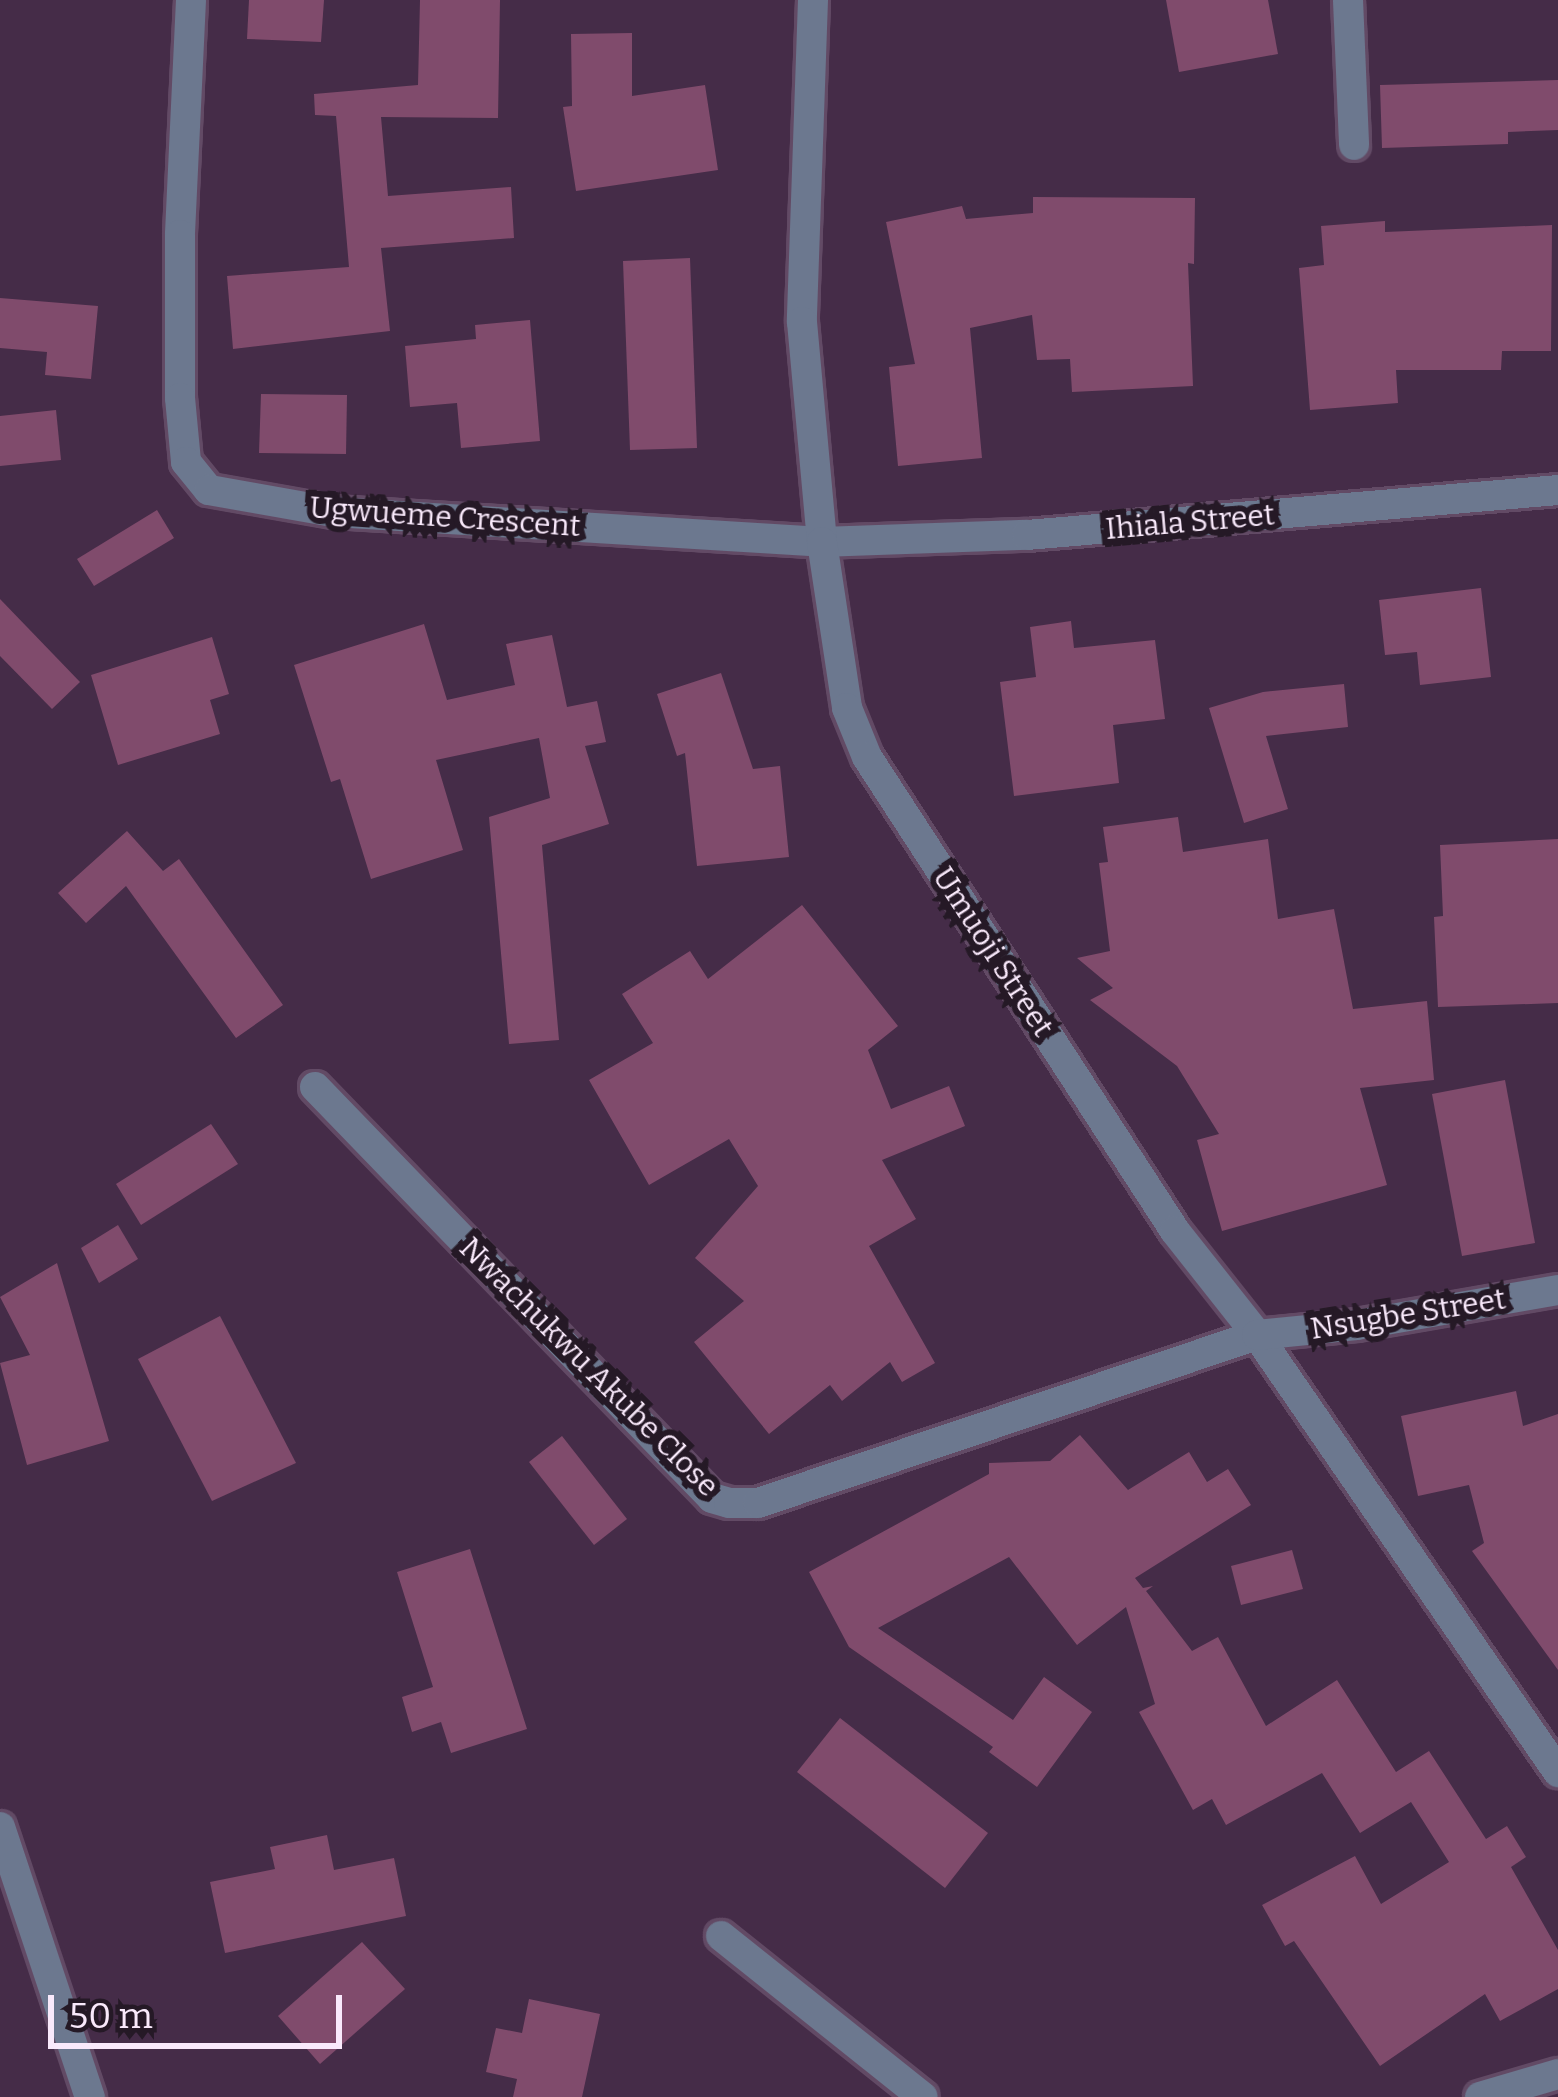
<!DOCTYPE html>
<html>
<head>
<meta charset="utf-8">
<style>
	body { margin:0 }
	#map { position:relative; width:1558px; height:2097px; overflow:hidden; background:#452c48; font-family:Bitter,serif }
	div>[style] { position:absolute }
	.building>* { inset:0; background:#804b6c }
	.roads { filter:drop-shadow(3px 0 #624a65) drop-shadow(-3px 0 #624a65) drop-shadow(0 3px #624a65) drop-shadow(0 -3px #624a65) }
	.minor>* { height:30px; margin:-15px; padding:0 15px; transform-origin:15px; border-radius:15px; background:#6c788f }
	span { translate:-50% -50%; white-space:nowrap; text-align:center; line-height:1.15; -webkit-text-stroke:12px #251926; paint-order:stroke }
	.street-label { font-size:30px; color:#f9e9fb }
	.scale { position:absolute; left:48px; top:1995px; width:294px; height:54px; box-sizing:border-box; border:6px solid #f9e9fb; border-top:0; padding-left:15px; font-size:36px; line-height:42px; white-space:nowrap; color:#f9e9fb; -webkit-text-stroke:9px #251926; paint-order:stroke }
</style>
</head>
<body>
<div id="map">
	<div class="building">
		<i style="clip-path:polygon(249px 0,324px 0,321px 42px,247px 39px)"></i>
		<i style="clip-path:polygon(420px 0,500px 0,498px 118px,381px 117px,388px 196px,511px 187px,514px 238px,381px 248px,390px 331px,233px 349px,227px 276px,349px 267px,336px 116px,315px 115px,314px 94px,418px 85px)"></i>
		<i style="clip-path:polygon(1166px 0,1268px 0,1278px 54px,1179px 72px)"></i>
		<i style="clip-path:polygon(632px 33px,632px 96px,705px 85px,718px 170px,576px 191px,563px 107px,572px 106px,571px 34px)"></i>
		<i style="clip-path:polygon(1558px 80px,1558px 130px,1508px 132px,1508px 144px,1382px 148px,1380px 85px)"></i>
		<i style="clip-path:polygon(1033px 197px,1195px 198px,1194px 264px,1188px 263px,1193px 386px,1072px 392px,1070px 359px,1037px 360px,1032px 315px,970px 328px,982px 458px,898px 466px,889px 367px,915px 364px,886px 222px,962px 206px,966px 219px,1033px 213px)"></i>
		<i style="clip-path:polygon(1385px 221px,1385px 232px,1552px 225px,1551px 351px,1502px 351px,1501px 370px,1396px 370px,1398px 403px,1310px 410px,1299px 268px,1324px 265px,1321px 226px)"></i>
		<i style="clip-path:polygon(690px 258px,697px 448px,630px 450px,623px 261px)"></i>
		<i style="clip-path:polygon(0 298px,98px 306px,91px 379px,45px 375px,47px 352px,0 348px)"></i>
		<i style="clip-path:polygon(530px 320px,540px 441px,461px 448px,457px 403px,410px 407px,405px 346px,476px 339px,475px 325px)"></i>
		<i style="clip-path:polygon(261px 394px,347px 395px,346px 454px,259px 453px)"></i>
		<i style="clip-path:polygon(56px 410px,61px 460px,0 466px,0 416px)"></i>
		<i style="clip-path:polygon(157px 510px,174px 538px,94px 586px,77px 559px)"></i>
		<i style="clip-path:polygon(1481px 588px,1491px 677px,1420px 685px,1417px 652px,1385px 655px,1379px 600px)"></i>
		<i style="clip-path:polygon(0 599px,80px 682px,52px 709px,0 656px)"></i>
		<i style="clip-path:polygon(1071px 621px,1074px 648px,1155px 640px,1165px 719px,1113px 725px,1119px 783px,1014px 796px,1000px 682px,1036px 677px,1030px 627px)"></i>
		<i style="clip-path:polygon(424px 624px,447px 700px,515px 685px,506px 644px,552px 635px,567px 707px,597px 701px,606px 742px,585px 746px,609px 824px,542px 845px,559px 1040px,509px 1044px,489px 817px,550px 798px,539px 738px,436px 760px,463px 850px,371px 879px,340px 779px,331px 782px,294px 665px)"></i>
		<i style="clip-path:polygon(212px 637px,229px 694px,210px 700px,220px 734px,118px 765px,91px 675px)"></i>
		<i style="clip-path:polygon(721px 673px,753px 769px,780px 766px,789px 857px,697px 866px,685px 753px,677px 756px,657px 694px)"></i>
		<i style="clip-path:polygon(1344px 684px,1348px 727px,1266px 736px,1288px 809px,1244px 823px,1209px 708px,1263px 692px)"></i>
		<i style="clip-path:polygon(1178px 817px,1183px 852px,1268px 839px,1278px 919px,1334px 909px,1353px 1009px,1427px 1001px,1434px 1080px,1360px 1088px,1387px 1185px,1222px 1231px,1197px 1140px,1219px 1134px,1177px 1066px,1090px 1000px,1113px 988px,1077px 958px,1110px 951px,1099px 863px,1108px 862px,1103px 827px)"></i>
		<i style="clip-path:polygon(127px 831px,163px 871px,179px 859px,283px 1005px,236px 1038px,126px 886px,86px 923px,58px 893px)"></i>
		<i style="clip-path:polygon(1558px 839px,1558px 1003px,1438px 1007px,1434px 917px,1443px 916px,1440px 845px)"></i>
		<i style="clip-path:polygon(802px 905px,898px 1026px,868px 1050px,891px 1109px,949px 1086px,965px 1126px,882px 1160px,916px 1219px,869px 1246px,935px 1363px,902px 1382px,890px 1362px,842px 1401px,830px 1385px,769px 1434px,694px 1342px,744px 1301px,695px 1258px,758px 1186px,729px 1139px,649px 1185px,589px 1080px,653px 1043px,622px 994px,690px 951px,708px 979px)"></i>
		<i style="clip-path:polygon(1505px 1080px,1535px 1243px,1462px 1256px,1432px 1094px)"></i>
		<i style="clip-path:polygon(211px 1124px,238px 1164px,141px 1225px,116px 1184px)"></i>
		<i style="clip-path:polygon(118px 1225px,138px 1259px,99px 1283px,81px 1248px)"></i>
		<i style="clip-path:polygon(57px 1263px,109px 1441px,27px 1465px,0 1363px,30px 1355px,0 1297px)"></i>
		<i style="clip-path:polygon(220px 1316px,296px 1463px,212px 1501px,138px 1359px)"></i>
		<i style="clip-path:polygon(1516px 1391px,1523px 1426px,1558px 1414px,1558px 1670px,1472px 1551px,1484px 1543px,1469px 1485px,1418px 1496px,1401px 1416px)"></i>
		<i style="clip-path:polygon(1080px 1435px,1128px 1490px,1189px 1452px,1207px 1482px,1228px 1469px,1251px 1505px,1135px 1578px,1143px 1588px,1153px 1586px,1146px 1591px,1192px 1651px,1218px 1637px,1266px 1726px,1337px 1680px,1396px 1772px,1429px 1751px,1486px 1839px,1507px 1826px,1526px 1857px,1511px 1867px,1558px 1950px,1558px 1989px,1500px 2021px,1485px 1994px,1380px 2066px,1294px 1941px,1285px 1946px,1262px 1905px,1355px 1856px,1381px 1904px,1449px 1862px,1411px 1802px,1360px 1833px,1322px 1773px,1226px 1825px,1212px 1799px,1193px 1810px,1139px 1712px,1155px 1704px,1126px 1607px,1077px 1645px,1009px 1557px,878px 1628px,1013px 1720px,1044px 1677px,1092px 1712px,1037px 1787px,989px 1752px,993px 1747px,849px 1647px,809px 1572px,989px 1474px,989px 1463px,1050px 1461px)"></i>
		<i style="clip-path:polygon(562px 1436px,627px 1519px,594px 1545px,529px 1462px)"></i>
		<i style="clip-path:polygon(470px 1549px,527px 1729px,451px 1753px,441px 1722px,412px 1732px,402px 1697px,433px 1687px,397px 1572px)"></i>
		<i style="clip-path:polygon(1292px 1550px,1303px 1589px,1241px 1605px,1231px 1566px)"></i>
		<i style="clip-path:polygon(840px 1718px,988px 1833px,945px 1888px,797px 1772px)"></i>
		<i style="clip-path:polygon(327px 1835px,334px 1870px,394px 1858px,406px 1916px,225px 1953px,210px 1882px,275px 1869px,270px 1847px)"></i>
		<i style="clip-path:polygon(362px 1942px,405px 1989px,320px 2064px,278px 2016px)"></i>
		<i style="clip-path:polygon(529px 1999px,600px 2014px,582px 2097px,513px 2097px,517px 2079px,486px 2072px,496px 2028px,522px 2033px)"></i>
	</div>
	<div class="roads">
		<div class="minor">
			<i style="left:191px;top:0;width:235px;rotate:92.7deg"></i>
			<i style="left:180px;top:235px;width:163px;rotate:90deg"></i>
			<i style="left:180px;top:398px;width:64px;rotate:84.6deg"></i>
			<i style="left:186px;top:462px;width:36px;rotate:51deg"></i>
			<i style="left:209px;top:490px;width:127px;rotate:10deg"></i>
			<i style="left:334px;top:512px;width:489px;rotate:3.5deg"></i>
			<i style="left:822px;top:542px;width:205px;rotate:-2deg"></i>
			<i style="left:1027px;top:535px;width:533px;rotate:-4.84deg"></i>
			<i style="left:813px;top:0;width:322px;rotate:92deg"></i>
			<i style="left:802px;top:322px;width:221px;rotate:84.8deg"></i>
			<i style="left:822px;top:542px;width:168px;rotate:81.4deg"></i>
			<i style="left:847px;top:708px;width:53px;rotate:67.8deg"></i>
			<i style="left:867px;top:757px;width:565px;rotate:56.98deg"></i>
			<i style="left:1175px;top:1231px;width:132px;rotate:51.7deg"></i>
			<i style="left:1257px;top:1335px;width:531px;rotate:55.44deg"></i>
			<i style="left:1348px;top:0;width:145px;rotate:87.6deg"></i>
			<i style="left:315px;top:1087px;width:571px;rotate:45.99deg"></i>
			<i style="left:712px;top:1498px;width:18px;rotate:16deg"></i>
			<i style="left:729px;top:1503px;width:29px"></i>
			<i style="left:758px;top:1503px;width:527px;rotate:-18.61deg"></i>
			<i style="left:1257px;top:1335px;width:100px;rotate:-5.7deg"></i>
			<i style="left:1357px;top:1325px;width:204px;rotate:-9.9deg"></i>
			<i style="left:0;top:1827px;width:285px;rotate:71.6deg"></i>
			<i style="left:721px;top:1936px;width:258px;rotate:38.6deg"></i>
			<i style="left:1480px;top:2097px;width:81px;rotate:-16.4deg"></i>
		</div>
	</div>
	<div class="street-label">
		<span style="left:445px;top:517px;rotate:4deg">Ugwueme Crescent</span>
		<span style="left:1190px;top:522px;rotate:-5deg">Ihiala Street</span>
		<span style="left:993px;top:952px;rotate:57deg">Umuoji Street</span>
		<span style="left:1408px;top:1314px;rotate:-9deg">Nsugbe Street</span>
		<span style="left:589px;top:1367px;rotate:45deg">Nwachukwu Akube Close</span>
	</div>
	<div class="scale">50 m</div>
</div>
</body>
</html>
